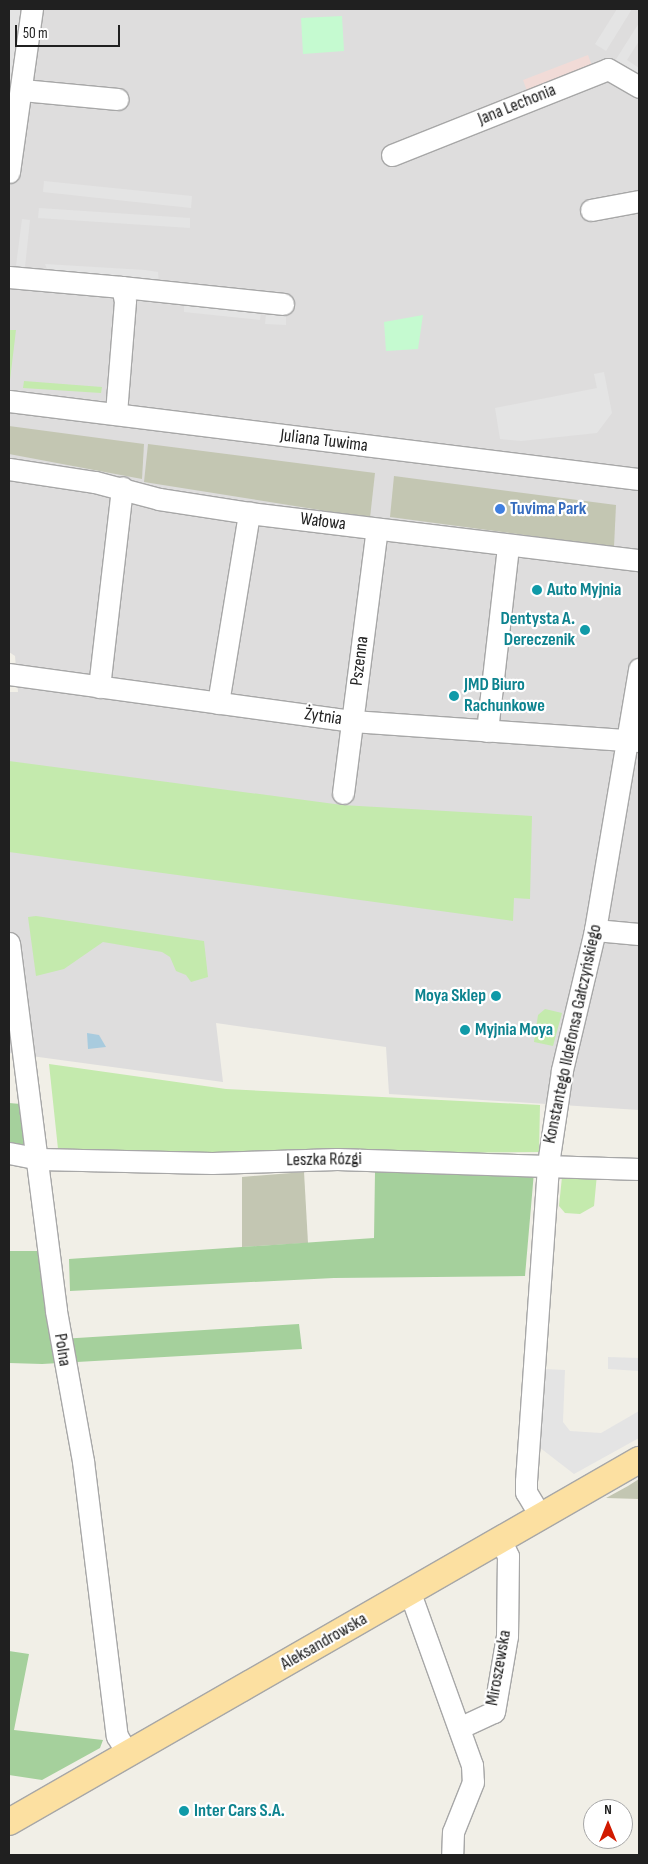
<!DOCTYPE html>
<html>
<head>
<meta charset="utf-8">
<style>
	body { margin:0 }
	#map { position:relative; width:648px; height:1864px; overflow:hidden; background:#f1efe7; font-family:"Sofia Sans Condensed",sans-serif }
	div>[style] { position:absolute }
	.residential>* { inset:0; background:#dedddd }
	.commercial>* { inset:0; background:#f1dbd7 }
	.construction>* { inset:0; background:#c3c6b2 }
	.grass>* { inset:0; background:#c4eaad }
	.forest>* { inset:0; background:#a5d09c }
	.park>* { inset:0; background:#c5fad0 }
	.parking>* { inset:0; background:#e4e4e4 }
	.water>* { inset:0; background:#a8cbde }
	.roads { filter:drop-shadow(1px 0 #a7a7a7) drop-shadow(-1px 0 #a7a7a7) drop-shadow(0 1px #a7a7a7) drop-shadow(0 -1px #a7a7a7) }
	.minor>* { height:21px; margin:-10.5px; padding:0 10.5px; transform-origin:10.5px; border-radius:10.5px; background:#fff }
	.major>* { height:26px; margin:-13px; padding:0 13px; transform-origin:13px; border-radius:13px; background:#fce0a1 }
	.dots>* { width:14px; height:14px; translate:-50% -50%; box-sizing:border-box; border:2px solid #fff; border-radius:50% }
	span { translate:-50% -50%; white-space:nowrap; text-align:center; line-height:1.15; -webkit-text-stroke:4.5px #fff; paint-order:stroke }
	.street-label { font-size:18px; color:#202020 }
	.shop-label { font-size:18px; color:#366cbe; font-weight:700 }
	.left { translate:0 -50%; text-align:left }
	.culture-label { font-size:18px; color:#0d838f; font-weight:700 }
	.right { translate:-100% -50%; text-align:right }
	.frame { position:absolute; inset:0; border:10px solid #202020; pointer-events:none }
	.north { position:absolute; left:583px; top:1799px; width:50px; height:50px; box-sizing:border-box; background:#fff; border:1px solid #a6a6a6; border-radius:50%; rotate:0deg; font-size:14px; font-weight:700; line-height:20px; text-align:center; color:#202020 }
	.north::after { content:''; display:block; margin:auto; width:18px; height:22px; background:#d11a00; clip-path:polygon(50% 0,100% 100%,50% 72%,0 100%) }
	.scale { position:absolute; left:15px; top:25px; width:105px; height:22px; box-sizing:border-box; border:2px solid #202020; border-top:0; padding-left:6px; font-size:15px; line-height:18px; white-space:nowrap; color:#202020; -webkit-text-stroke:4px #fff; paint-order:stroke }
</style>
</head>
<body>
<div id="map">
	<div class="residential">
		<i style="clip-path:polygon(9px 9px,639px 9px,639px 1110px,389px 1094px,386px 1047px,216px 1023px,223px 1082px,9px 1053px,9px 692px,18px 692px,15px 656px,9px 652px)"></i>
	</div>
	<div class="commercial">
		<i style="clip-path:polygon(588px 55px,592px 66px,527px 91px,523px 80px)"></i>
	</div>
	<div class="construction">
		<i style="clip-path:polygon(9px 426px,144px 444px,142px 479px,9px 454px)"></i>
		<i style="clip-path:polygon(148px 444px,375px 473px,370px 518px,144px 482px)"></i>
		<i style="clip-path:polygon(394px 476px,616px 505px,614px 547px,390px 517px)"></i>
		<i style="clip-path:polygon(304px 1172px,308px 1243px,242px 1247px,242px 1177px)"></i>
		<i style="clip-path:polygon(639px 1479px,639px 1499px,606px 1498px,628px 1486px)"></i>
	</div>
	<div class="grass">
		<i style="clip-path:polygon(9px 330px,16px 330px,10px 380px,9px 379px)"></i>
		<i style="clip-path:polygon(24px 381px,102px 387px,101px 393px,23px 388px)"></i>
		<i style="clip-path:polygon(9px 761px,342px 805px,532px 816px,530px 899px,514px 898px,513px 921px,9px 852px)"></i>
		<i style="clip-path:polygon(36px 916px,204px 941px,208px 977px,191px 982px,186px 975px,176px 971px,170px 957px,162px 952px,103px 942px,64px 969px,36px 976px,28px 917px)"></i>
		<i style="clip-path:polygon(545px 1009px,562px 1013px,553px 1046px,534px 1042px,538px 1015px)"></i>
		<i style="clip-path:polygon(49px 1064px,226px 1089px,540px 1105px,539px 1152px,216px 1155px,58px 1149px)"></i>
		<i style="clip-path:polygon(597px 1174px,594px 1206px,580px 1214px,565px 1213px,559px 1206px,562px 1177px)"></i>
	</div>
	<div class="forest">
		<i style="clip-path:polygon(9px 1103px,32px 1105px,39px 1159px,9px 1153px)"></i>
		<i style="clip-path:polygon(375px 1172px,534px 1172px,525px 1276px,334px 1278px,70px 1291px,69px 1259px,374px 1238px)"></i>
		<i style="clip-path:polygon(9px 1251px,49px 1251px,61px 1339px,299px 1324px,302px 1349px,42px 1364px,9px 1363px)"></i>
		<i style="clip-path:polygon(9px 1651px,29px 1654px,14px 1730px,103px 1740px,100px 1748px,42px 1780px,9px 1775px)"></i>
	</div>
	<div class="park">
		<i style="clip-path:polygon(342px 16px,344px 51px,303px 54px,301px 18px)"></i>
		<i style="clip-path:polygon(423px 315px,418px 349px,386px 351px,384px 322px)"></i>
	</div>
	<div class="parking">
		<i style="clip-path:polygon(10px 9px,22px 9px,9px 113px,9px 23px)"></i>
		<i style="clip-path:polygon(617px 9px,632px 9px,606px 51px,595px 44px)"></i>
		<i style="clip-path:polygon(639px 23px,639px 41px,627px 60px,639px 68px,639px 81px,613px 64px)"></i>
		<i style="clip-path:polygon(44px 181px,192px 196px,191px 208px,43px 192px)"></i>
		<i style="clip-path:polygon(39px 208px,190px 218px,190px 228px,38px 218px)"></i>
		<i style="clip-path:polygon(22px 219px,30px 220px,25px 267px,16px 266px)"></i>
		<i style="clip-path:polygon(45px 264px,145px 270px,158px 272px,159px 284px,49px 274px)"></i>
		<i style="clip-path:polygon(184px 303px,261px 312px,260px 320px,184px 312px)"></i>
		<i style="clip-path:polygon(266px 314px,286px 315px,286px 325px,265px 324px)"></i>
		<i style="clip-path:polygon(604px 372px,612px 413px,597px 433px,521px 441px,500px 439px,495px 408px,597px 388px,594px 374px)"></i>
		<i style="clip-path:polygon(608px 1357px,639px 1358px,639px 1371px,608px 1369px)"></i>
		<i style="clip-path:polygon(544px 1369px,565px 1370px,563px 1422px,570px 1431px,601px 1433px,639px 1411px,639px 1438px,574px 1474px,539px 1447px)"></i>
	</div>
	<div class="water">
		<i style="clip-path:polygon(87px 1033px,99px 1035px,106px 1047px,88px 1049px)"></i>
	</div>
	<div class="roads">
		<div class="minor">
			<i style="left:22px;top:90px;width:96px;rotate:5.4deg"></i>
			<i style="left:392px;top:155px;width:232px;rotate:-21.7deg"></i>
			<i style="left:608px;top:69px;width:36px;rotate:30deg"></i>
			<i style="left:9px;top:172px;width:165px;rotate:-82deg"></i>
			<i style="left:591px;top:210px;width:49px;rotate:-10.6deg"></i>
			<i style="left:9px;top:277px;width:113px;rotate:5.1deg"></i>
			<i style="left:122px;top:287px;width:14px;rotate:78deg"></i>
			<i style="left:125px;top:301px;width:113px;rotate:94.6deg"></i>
			<i style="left:122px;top:287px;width:162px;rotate:6deg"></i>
			<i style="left:9px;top:401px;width:635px;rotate:7.06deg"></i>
			<i style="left:9px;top:469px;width:87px;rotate:8.6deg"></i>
			<i style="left:95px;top:482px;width:66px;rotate:14.9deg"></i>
			<i style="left:159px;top:499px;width:91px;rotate:8.8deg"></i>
			<i style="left:249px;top:513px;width:393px;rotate:6.9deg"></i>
			<i style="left:9px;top:674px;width:346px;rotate:7.8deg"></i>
			<i style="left:352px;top:721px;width:288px;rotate:4deg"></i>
			<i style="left:99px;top:687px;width:201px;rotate:-83.4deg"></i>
			<i style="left:218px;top:703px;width:193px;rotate:-80.7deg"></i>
			<i style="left:487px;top:731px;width:186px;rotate:-83.5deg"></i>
			<i style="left:343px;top:793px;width:266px;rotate:-82.7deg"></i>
			<i style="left:595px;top:930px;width:44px;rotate:5.2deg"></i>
			<i style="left:9px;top:943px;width:371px;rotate:82.7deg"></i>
			<i style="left:56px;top:1311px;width:152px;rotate:79.8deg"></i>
			<i style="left:83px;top:1461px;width:277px;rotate:83deg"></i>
			<i style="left:117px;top:1736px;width:21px;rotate:59deg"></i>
			<i style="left:9px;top:1153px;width:31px;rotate:11deg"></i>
			<i style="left:39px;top:1159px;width:173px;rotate:1.3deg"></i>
			<i style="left:212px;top:1163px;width:125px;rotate:-1.8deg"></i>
			<i style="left:337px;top:1159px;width:302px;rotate:1.9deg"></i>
			<i style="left:541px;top:1517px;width:29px;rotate:-121deg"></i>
			<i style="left:526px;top:1492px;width:11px;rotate:-90deg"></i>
			<i style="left:526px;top:1481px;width:318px;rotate:-86deg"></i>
			<i style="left:548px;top:1164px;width:95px;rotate:-81.5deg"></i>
			<i style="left:562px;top:1070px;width:144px;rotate:-76.7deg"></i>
			<i style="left:595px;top:930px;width:265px;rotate:-80.4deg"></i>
			<i style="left:410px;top:1593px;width:183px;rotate:70.2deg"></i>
			<i style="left:472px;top:1765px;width:17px;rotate:87deg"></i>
			<i style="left:473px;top:1782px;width:54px;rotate:111.8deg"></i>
			<i style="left:453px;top:1832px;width:23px;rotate:92deg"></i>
			<i style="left:459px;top:1728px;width:38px;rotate:-25deg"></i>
			<i style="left:494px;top:1712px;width:77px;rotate:-80.3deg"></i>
			<i style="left:507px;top:1636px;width:80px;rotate:-89.3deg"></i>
			<i style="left:508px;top:1556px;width:19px;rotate:-115deg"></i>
		</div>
		<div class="major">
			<i style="left:9px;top:1822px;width:727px;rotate:-29.88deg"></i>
		</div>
	</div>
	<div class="dots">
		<i style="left:500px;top:509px;background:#3f7fe0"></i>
		<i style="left:537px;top:590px;background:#0f9aa8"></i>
		<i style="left:585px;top:630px;background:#0f9aa8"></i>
		<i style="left:454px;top:696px;background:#0f9aa8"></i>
		<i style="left:496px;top:996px;background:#0f9aa8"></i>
		<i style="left:465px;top:1030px;background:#0f9aa8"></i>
		<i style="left:184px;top:1811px;background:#0f9aa8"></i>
	</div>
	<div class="street-label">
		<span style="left:517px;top:105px;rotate:-22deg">Jana Lechonia</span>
		<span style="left:324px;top:441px;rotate:7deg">Juliana Tuwima</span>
		<span style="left:323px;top:522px;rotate:7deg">Wałowa</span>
		<span style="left:360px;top:661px;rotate:-83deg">Pszenna</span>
		<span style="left:323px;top:717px;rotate:8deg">Żytnia</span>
		<span style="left:573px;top:1034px;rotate:-78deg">Konstantego Ildefonsa Gałczyńskiego</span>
		<span style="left:324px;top:1160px;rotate:-1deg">Leszka Rózgi</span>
		<span style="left:62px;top:1350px;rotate:81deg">Polna</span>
		<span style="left:324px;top:1642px;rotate:-30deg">Aleksandrowska</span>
		<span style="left:499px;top:1668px;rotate:-80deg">Miroszewska</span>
	</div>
	<div class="shop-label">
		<span class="left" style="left:510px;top:509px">Tuvima Park</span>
	</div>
	<div class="culture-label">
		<span class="left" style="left:547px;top:590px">Auto Myjnia</span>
		<span class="right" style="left:575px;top:630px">Dentysta A.<br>Dereczenik</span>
		<span class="left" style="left:464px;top:696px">JMD Biuro<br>Rachunkowe</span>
		<span class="right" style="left:486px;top:996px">Moya Sklep</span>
		<span class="left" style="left:475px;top:1030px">Myjnia Moya</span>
		<span class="left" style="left:194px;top:1811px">Inter Cars S.A.</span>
	</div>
	<div class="frame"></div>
	<div class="north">N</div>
	<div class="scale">50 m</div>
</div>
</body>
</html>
